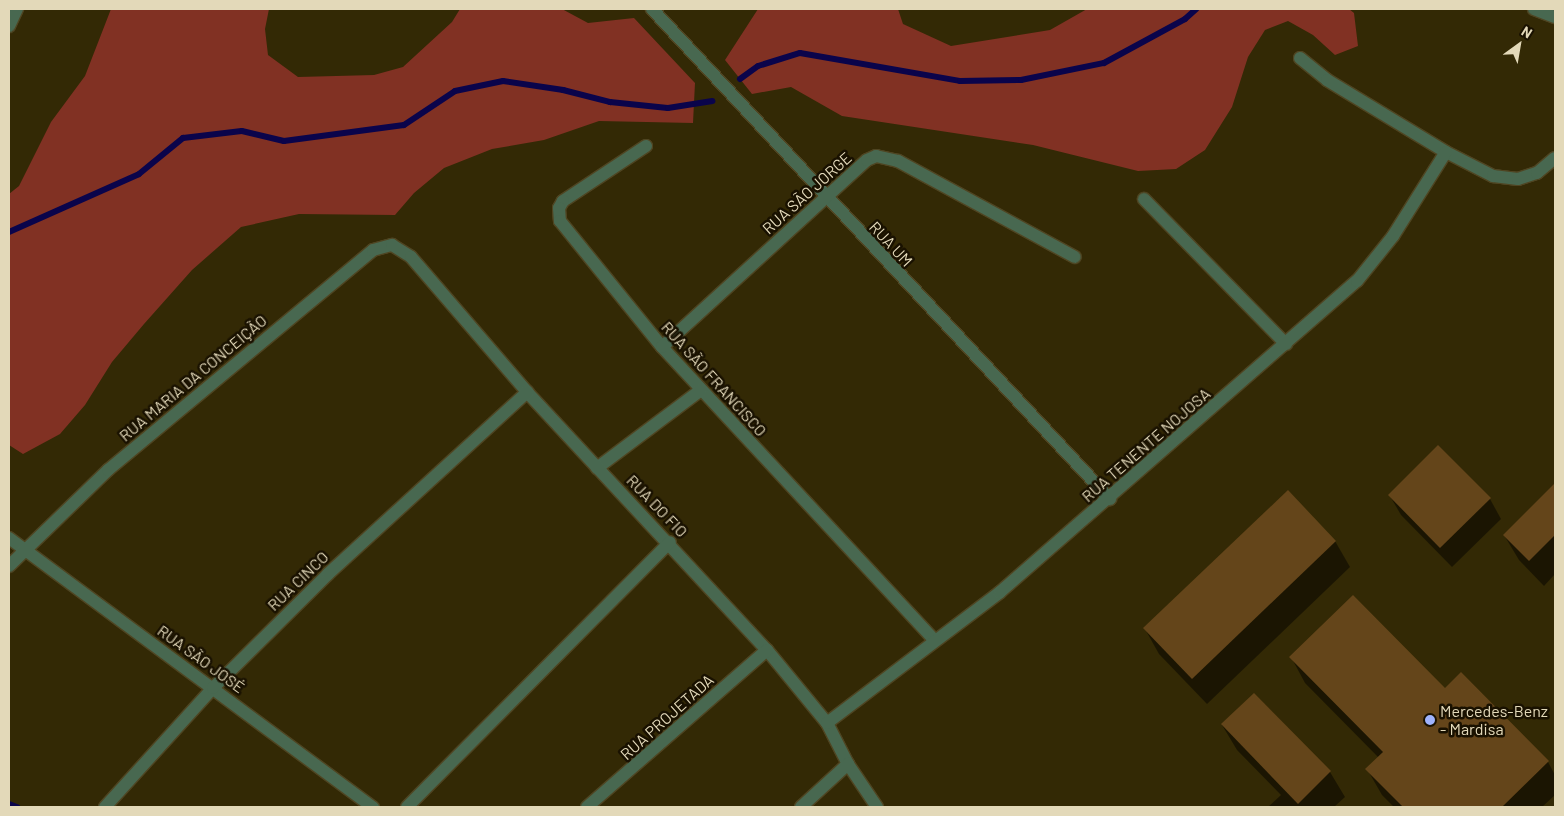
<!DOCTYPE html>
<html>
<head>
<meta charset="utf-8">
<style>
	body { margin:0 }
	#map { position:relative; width:1564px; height:816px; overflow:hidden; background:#332905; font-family:Barlow,sans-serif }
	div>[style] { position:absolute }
	.green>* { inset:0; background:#813123 }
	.shadow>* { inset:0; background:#0007 }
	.stream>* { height:6px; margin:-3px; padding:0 3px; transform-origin:3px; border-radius:3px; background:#0a044b }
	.building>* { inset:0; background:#64451a }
	.roads { filter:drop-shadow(1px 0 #4f4522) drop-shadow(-1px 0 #4f4522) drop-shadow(0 1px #4f4522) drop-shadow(0 -1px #4f4522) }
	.street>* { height:12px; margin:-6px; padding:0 6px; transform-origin:6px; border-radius:6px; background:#486850 }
	.dots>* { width:14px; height:14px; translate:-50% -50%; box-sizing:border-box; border:2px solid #191100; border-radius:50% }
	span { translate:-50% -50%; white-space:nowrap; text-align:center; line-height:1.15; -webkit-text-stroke:5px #191100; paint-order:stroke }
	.street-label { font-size:16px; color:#e3d9b9 }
	.poi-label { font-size:16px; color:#e3d9b9 }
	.left { translate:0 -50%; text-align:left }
	.frame { position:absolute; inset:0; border:10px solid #e3d9b9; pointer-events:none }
	.north { position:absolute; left:1494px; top:20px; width:50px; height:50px; -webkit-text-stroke:4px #191100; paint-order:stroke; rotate:32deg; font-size:14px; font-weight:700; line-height:20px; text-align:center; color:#e3d9b9 }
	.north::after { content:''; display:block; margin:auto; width:18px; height:22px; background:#e3d9b9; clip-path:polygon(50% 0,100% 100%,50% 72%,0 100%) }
</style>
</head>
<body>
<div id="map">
	<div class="green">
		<i style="clip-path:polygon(111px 9px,269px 9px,265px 29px,268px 55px,298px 77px,374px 75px,403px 67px,452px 22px,460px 9px,562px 9px,588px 23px,634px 18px,695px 83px,693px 123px,599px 121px,544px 140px,492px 149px,444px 168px,414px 193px,395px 215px,299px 214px,241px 227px,192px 270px,144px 324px,112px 362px,85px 405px,60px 434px,23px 454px,9px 445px,9px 194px,19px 186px,51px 122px,85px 76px)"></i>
		<i style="clip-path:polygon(758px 9px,898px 9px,903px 24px,951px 46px,1050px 30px,1087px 9px,1349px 9px,1354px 13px,1358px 46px,1335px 55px,1313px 35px,1288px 21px,1265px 30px,1248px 57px,1232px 107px,1205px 150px,1176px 169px,1138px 171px,1033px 145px,842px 116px,791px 87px,752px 94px,725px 60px)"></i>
	</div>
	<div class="shadow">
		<i style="clip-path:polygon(1555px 485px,1555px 574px,1544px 586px,1519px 560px,1504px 535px)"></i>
		<i style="clip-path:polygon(1390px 496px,1490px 499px,1501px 519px,1452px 567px,1401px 515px)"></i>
		<i style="clip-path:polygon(1335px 541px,1350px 567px,1207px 704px,1159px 654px,1145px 629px)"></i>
		<i style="clip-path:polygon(1291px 657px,1445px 690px,1548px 762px,1555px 775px,1555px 795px,1542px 807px,1394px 807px,1382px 795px,1367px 769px,1379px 758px,1305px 683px)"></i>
		<i style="clip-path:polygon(1254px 694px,1330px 772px,1345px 797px,1334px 807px,1268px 807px,1281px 795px,1237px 750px,1222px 725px)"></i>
	</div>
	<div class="stream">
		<i style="left:740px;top:79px;width:22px;rotate:-36deg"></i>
		<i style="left:758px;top:66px;width:44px;rotate:-17.2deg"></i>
		<i style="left:800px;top:53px;width:162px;rotate:9.9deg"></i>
		<i style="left:960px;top:81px;width:61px;rotate:-0.9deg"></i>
		<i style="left:1021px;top:80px;width:85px;rotate:-11.6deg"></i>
		<i style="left:1104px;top:63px;width:92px;rotate:-28.5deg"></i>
		<i style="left:1185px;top:19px;width:15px;rotate:-42deg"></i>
		<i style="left:9px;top:232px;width:142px;rotate:-24deg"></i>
		<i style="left:139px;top:174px;width:57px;rotate:-39.3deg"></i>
		<i style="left:183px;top:138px;width:59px;rotate:-6.8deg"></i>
		<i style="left:242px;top:131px;width:43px;rotate:13.4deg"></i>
		<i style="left:284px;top:141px;width:121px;rotate:-7.6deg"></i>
		<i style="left:404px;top:125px;width:61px;rotate:-33.7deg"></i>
		<i style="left:455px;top:91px;width:49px;rotate:-11.8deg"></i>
		<i style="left:503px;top:81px;width:61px;rotate:8.5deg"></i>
		<i style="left:563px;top:90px;width:49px;rotate:14.3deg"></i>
		<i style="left:610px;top:102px;width:58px;rotate:5.9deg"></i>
		<i style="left:668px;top:108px;width:45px;rotate:-9deg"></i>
		<i style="left:9px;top:804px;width:9px;rotate:21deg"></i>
	</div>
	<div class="building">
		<i style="clip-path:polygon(1438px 445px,1491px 498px,1440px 548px,1388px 495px)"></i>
		<i style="clip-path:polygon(1555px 483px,1555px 535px,1529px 561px,1503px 535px)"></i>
		<i style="clip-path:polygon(1288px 490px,1336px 541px,1192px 679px,1143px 628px)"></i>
		<i style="clip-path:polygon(1353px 595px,1445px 688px,1461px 672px,1549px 761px,1502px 807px,1403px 807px,1365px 769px,1383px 752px,1289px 657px)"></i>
		<i style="clip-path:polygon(1254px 693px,1331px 771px,1298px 804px,1221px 724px)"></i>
	</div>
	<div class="roads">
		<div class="street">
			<i style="left:652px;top:9px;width:671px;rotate:46.93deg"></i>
			<i style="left:1534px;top:9px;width:22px;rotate:21deg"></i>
			<i style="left:9px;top:26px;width:19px;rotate:-65deg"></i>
			<i style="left:1300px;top:58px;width:35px;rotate:39deg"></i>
			<i style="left:1327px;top:80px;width:139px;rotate:31.2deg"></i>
			<i style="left:1446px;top:152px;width:53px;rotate:27.1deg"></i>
			<i style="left:1493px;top:176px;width:25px;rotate:7deg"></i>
			<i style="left:1518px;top:179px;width:20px;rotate:-18deg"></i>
			<i style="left:1537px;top:173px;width:23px;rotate:-40deg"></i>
			<i style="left:646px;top:146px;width:100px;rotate:146.5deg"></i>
			<i style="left:563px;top:201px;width:8px;rotate:120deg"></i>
			<i style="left:559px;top:208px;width:13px;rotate:86deg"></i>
			<i style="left:560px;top:221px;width:162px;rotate:51deg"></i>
			<i style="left:662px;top:347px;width:400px;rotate:47.1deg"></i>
			<i style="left:1144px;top:199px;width:203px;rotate:45.6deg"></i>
			<i style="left:662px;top:347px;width:277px;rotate:-42.4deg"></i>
			<i style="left:867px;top:160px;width:10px;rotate:-24deg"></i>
			<i style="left:876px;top:156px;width:23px;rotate:13deg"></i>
			<i style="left:898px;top:161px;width:201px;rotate:28.5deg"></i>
			<i style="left:597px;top:468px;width:130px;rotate:-36.9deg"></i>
			<i style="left:9px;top:538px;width:453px;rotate:36.5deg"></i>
			<i style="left:9px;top:566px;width:138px;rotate:-44.1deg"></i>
			<i style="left:108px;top:470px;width:344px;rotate:-39.7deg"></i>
			<i style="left:373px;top:250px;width:20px;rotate:-15deg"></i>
			<i style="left:392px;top:245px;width:22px;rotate:32deg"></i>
			<i style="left:411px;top:257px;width:178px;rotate:49.3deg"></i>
			<i style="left:527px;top:392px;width:352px;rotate:47.1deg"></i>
			<i style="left:767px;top:650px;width:94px;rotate:50.6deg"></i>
			<i style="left:827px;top:723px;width:46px;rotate:62.9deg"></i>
			<i style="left:848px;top:764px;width:52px;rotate:56deg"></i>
			<i style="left:827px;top:723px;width:217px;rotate:-37.1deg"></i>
			<i style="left:1000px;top:592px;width:473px;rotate:-41.1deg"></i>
			<i style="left:1357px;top:281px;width:58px;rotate:-51.3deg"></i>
			<i style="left:1393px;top:236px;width:99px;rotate:-57.8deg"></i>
			<i style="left:105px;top:807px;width:161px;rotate:-47.8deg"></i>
			<i style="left:213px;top:688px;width:162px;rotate:-44.7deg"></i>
			<i style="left:328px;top:574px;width:270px;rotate:-42.4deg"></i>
			<i style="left:407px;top:807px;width:373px;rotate:-45.2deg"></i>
			<i style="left:587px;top:807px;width:239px;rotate:-41.1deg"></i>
			<i style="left:801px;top:807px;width:64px;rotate:-42.5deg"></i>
		</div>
	</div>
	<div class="dots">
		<i style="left:1430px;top:720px;background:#9fb3fd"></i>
	</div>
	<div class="street-label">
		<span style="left:807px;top:193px;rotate:-42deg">RUA SÃO JORGE</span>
		<span style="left:891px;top:244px;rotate:47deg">RUA UM</span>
		<span style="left:193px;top:378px;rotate:-40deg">RUA MARIA DA CONCEIÇÃO</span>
		<span style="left:714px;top:379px;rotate:48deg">RUA SÃO FRANCISCO</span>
		<span style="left:1146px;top:445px;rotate:-41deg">RUA TENENTE NOJOSA</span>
		<span style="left:657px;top:506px;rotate:46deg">RUA DO FIO</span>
		<span style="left:298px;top:581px;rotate:-44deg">RUA CINCO</span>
		<span style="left:201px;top:659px;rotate:36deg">RUA SÃO JOSÉ</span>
		<span style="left:667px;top:717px;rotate:-42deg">RUA PROJETADA</span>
	</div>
	<div class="poi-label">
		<span class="left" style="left:1440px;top:720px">Mercedes-Benz<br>- Mardisa</span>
	</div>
	<div class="frame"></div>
	<div class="north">N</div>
</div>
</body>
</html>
